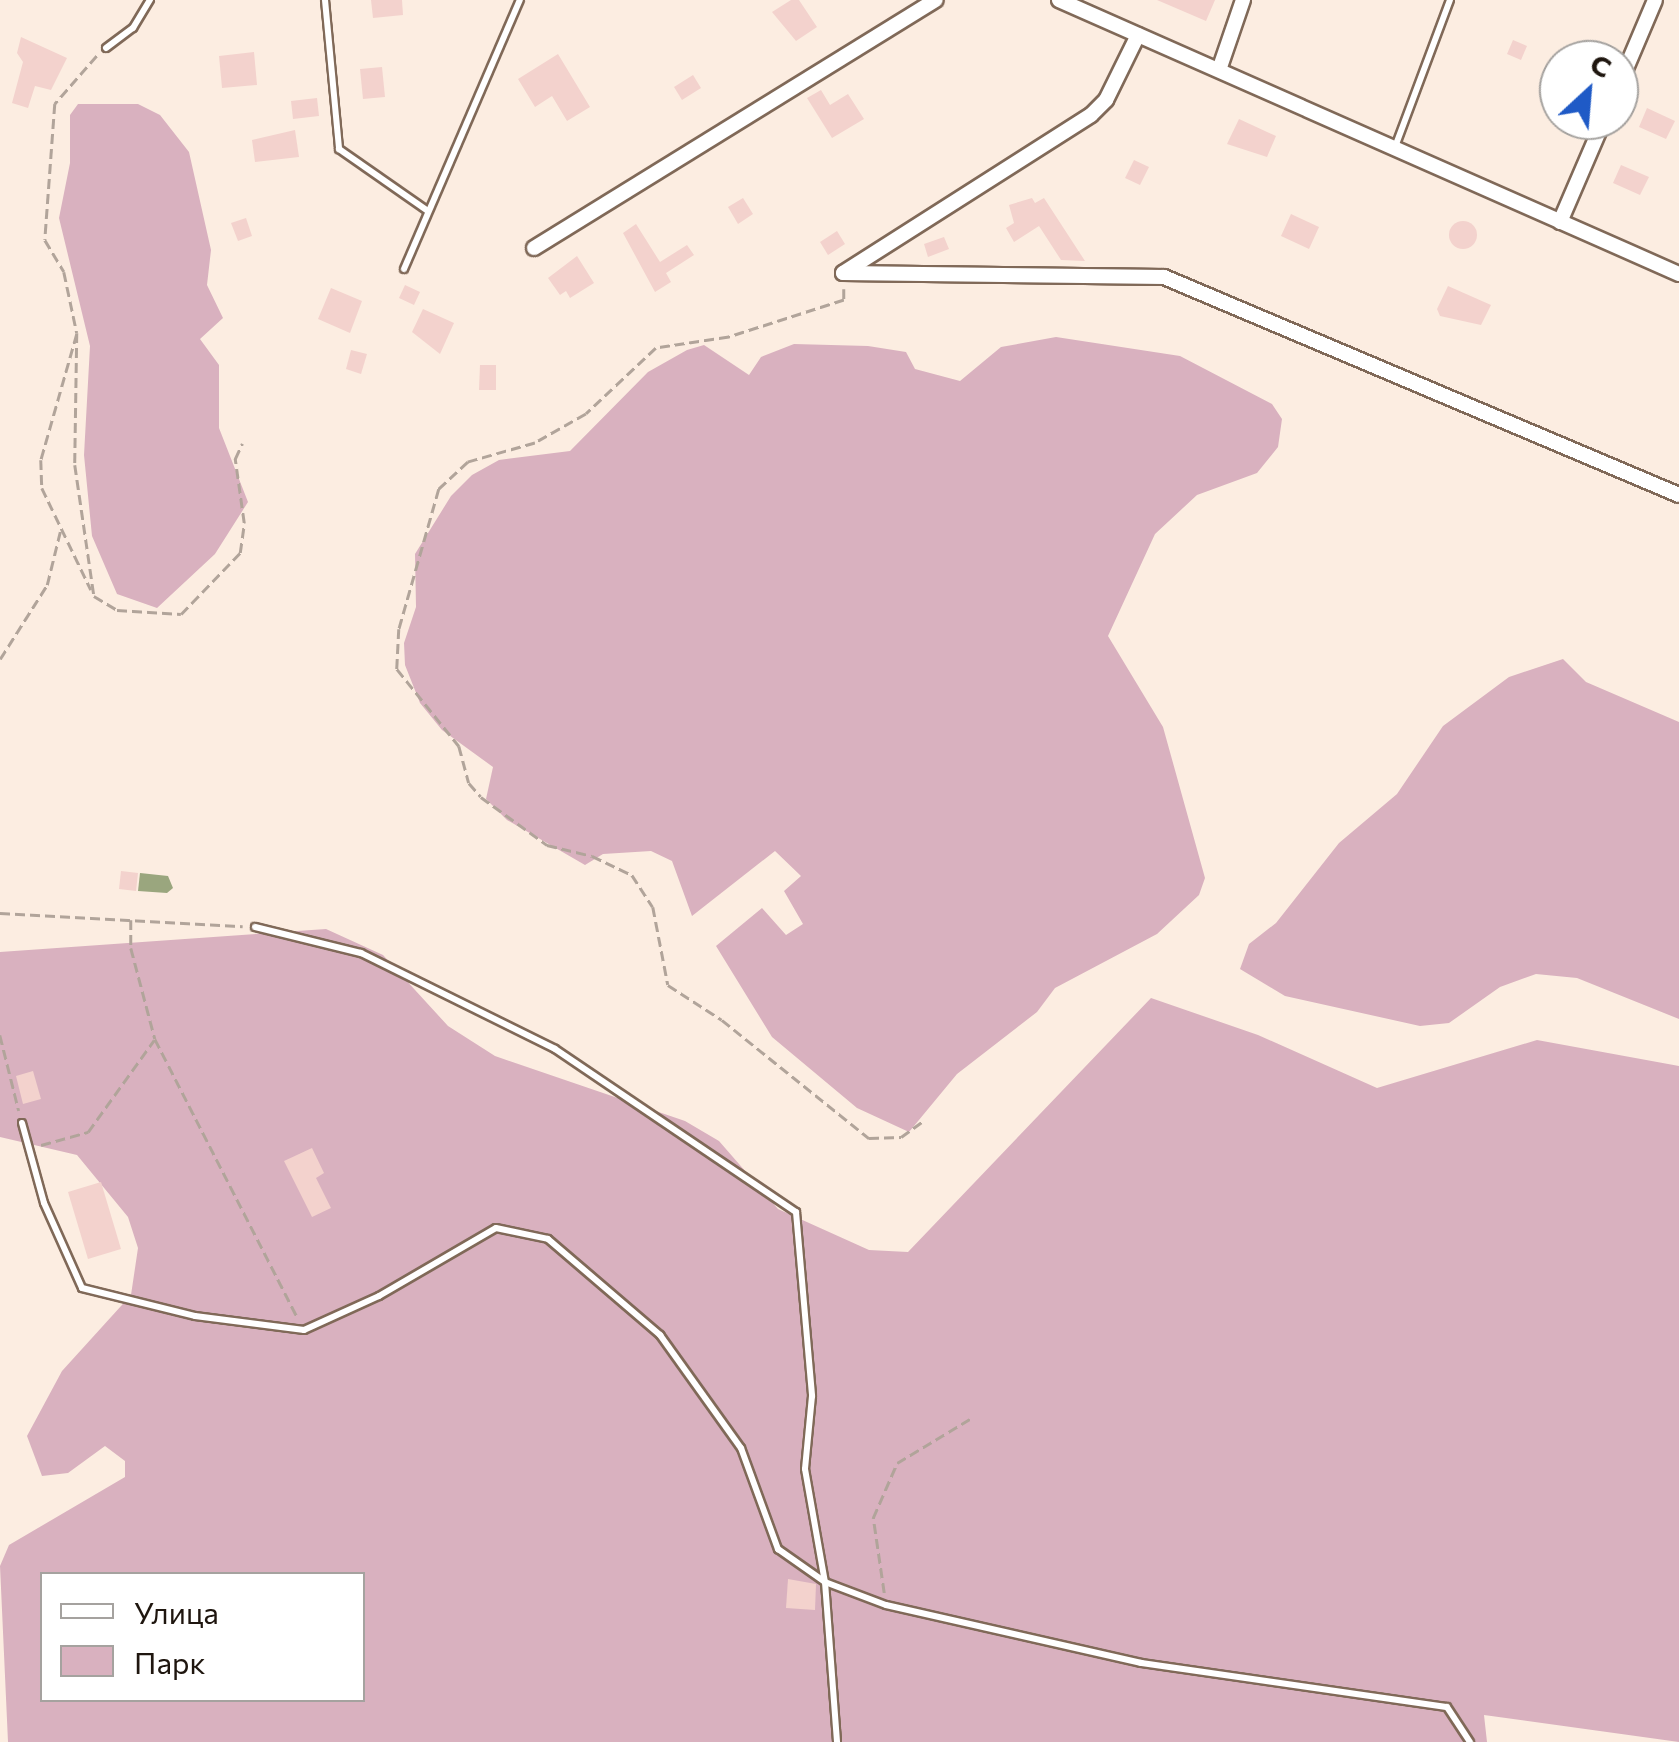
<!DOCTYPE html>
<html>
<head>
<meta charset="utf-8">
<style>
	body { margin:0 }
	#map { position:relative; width:1679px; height:1742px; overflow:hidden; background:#fcede1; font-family:Commissioner,sans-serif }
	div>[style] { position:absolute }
	.green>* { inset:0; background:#d9b1bf }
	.water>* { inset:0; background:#9aa67e }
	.building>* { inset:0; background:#f3d2cd }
	.round { border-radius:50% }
	.path>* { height:2.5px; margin-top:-1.25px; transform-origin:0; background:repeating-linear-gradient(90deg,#b1a49a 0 10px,transparent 0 15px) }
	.roads { filter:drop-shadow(2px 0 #806958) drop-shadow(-2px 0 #806958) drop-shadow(0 2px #806958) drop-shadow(0 -2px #806958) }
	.service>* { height:6px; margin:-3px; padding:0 3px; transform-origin:3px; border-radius:3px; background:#fff }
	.minor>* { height:14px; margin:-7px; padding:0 7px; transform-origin:7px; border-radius:7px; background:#fff }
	span { translate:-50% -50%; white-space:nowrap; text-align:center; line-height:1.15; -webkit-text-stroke:10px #fff; paint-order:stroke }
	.legend { position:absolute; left:40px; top:1572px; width:325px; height:130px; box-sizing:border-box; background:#fff; border:2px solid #a5a29f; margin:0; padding:12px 18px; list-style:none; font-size:30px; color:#1f160f }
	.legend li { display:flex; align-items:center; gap:20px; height:50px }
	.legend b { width:50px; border:2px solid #a5a29f }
	.north { position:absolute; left:1539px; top:40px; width:100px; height:100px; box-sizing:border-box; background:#fff; border:2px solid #a5a29f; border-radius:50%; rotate:26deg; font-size:28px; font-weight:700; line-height:40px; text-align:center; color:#1f160f }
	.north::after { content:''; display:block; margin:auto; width:35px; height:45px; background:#1f5ac6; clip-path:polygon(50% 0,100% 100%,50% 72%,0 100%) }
</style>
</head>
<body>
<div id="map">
	<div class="green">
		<i style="clip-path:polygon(78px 104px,138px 104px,160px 115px,189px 152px,211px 250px,207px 285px,223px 318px,200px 339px,219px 365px,219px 428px,248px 502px,215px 554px,157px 608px,117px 594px,92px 536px,84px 455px,90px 346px,59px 218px,70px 163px,70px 115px)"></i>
		<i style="clip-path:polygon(1056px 337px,1180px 356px,1272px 404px,1282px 419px,1278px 447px,1257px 473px,1197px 495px,1155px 534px,1108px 636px,1163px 727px,1205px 878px,1199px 895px,1157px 934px,1055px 988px,1037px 1012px,957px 1074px,909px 1132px,857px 1108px,772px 1037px,716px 946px,762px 908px,786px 935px,803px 924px,784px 891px,801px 876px,775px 851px,692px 916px,672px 861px,651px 851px,603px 854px,585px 865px,507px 820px,486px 799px,493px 767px,442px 730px,420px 703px,405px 665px,404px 643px,416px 607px,415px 554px,451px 496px,472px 475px,499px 460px,570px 451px,648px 372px,687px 350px,704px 345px,749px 375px,761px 357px,794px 344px,868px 346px,906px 352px,915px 369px,960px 381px,1001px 347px)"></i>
		<i style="clip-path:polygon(1563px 659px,1586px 682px,1679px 722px,1679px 1019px,1577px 978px,1536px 974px,1500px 987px,1449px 1023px,1420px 1026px,1285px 996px,1240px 969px,1249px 944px,1276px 923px,1339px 843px,1397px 794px,1443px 726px,1509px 677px)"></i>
		<i style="clip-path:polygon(evenodd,326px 929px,383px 955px,448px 1026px,495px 1056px,685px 1121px,719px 1141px,778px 1209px,869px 1250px,908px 1252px,1151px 998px,1258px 1035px,1377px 1088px,1537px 1040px,1679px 1066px,1679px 1742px,1484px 1715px,1487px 1742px,8px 1742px,0 1566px,9px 1545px,125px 1477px,125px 1461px,105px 1446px,68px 1473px,42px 1476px,27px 1436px,62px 1371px,131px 1295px,138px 1248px,128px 1217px,77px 1155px,0 1137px,0 952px,326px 929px,42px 1574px,362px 1574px,362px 1700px,42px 1700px,42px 1574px)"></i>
	</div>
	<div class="water">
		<i style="clip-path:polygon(140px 873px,168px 876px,173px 888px,167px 893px,138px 891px)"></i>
	</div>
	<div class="building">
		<i style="clip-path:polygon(371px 0,402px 0,403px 15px,373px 18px)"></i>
		<i style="clip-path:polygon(791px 0,799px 0,817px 27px,796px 41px,772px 12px)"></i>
		<i style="clip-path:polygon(1157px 0,1215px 0,1206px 21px)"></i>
		<i style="clip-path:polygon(21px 37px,67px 58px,51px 90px,35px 86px,28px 108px,12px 103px,23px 62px,17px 53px)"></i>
		<i style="clip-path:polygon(1513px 40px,1527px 46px,1521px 60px,1507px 54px)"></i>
		<i style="clip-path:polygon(254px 52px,257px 85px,222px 88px,219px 56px)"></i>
		<i style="clip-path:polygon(558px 54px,590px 107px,567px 121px,552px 96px,535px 107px,518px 79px)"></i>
		<i style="clip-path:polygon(382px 67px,385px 97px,363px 99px,360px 69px)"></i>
		<i style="clip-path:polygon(693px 75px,701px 88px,682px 100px,674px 87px)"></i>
		<i style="clip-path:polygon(821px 90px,830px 105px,848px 94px,864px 119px,832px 138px,807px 98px)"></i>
		<i style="clip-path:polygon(317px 98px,319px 116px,293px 119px,291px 101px)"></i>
		<i style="clip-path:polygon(1647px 108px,1675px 121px,1666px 139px,1639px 127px)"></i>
		<i style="clip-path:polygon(1239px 119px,1276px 136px,1267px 157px,1227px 144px)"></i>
		<i style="clip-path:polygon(295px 130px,299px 157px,255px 162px,252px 140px)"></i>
		<i style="clip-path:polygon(1134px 160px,1149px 167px,1140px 185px,1125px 178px)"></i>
		<i style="clip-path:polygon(1621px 165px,1649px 177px,1640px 195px,1613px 183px)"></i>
		<i style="clip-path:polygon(743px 198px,753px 214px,738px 224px,728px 207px)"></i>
		<i style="clip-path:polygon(1032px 198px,1035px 203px,1044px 198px,1085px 261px,1061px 260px,1039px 226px,1014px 242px,1006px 228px,1014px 223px,1009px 205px)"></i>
		<i style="clip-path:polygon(1291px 214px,1319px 227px,1309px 249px,1281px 236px)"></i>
		<i style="clip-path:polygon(246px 218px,252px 236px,238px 241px,231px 223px)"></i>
		<i class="round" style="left:1449px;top:221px;width:28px;height:28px"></i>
		<i style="clip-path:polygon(636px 224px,660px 262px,687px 245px,694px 255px,666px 273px,671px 282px,655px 292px,623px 233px)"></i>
		<i style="clip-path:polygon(837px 231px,845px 244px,828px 255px,820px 242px)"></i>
		<i style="clip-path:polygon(944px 237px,949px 249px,928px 257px,924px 244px)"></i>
		<i style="clip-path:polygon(577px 256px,594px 283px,570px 298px,566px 291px,560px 295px,548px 278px)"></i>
		<i style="clip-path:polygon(405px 285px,420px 292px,414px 305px,399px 298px)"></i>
		<i style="clip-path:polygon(1448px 286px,1491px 305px,1481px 325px,1440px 316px,1437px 309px)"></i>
		<i style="clip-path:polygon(331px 288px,362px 301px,350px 333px,318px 319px)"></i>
		<i style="clip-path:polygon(423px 309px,454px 323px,440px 354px,412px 332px)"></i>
		<i style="clip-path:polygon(351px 350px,367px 354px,361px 374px,346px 369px)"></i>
		<i style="clip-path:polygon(480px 365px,496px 365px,496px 390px,479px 390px)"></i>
		<i style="clip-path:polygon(121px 871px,138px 873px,136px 891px,119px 889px)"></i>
		<i style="clip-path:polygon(33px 1071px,41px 1099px,23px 1104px,16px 1076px)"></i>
		<i style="clip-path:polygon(312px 1148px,324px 1173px,316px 1178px,331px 1208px,312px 1217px,284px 1161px)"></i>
		<i style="clip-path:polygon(101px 1182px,121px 1249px,88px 1259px,68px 1192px)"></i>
		<i style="clip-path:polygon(788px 1579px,816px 1584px,815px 1610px,786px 1608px)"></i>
	</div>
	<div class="path">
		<i style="left:97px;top:56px;width:64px;rotate:131.2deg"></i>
		<i style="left:55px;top:104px;width:136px;rotate:94.2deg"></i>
		<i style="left:45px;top:240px;width:37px;rotate:59deg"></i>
		<i style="left:64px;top:272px;width:62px;rotate:78deg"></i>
		<i style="left:77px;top:333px;width:132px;rotate:90.9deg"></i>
		<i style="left:75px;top:465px;width:132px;rotate:81.7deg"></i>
		<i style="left:94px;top:596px;width:27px;rotate:31deg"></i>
		<i style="left:117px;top:610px;width:64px;rotate:3.6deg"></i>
		<i style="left:181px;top:614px;width:85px;rotate:-46deg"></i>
		<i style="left:240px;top:553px;width:30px;rotate:-82deg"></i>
		<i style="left:244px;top:523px;width:65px;rotate:-98deg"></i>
		<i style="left:235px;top:459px;width:17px;rotate:-65deg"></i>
		<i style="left:844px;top:289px;width:11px;rotate:90deg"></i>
		<i style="left:844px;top:300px;width:121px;rotate:162.2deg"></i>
		<i style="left:729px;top:337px;width:74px;rotate:171.4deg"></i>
		<i style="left:656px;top:348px;width:96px;rotate:136.7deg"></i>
		<i style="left:586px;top:414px;width:59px;rotate:150.4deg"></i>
		<i style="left:535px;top:443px;width:70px;rotate:164.2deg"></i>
		<i style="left:468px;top:462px;width:40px;rotate:137deg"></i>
		<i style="left:439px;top:489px;width:146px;rotate:105.9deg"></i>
		<i style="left:399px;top:629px;width:40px;rotate:92.9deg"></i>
		<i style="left:397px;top:669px;width:99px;rotate:51.2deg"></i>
		<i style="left:459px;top:746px;width:38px;rotate:75deg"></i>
		<i style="left:469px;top:783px;width:18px;rotate:49deg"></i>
		<i style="left:481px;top:797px;width:82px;rotate:36deg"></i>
		<i style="left:547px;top:845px;width:46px;rotate:13.7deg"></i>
		<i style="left:592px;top:856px;width:44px;rotate:25.4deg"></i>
		<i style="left:632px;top:875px;width:38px;rotate:57deg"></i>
		<i style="left:653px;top:907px;width:79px;rotate:79.1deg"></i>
		<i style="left:668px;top:985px;width:64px;rotate:32.9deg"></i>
		<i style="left:722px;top:1020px;width:189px;rotate:38.8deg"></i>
		<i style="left:869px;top:1138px;width:32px;rotate:-2deg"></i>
		<i style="left:901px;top:1137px;width:26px;rotate:-36deg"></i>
		<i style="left:77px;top:334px;width:131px;rotate:105.9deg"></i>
		<i style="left:41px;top:460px;width:28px;rotate:88deg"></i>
		<i style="left:42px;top:488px;width:113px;rotate:64.3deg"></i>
		<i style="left:0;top:659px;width:88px;rotate:-57.6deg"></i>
		<i style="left:47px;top:585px;width:59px;rotate:-76.2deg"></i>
		<i style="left:0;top:913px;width:243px;rotate:3.1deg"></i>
		<i style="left:131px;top:920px;width:28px;rotate:90deg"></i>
		<i style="left:131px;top:948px;width:94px;rotate:75.2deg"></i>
		<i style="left:155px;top:1039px;width:311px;rotate:62.9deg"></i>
		<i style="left:0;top:1035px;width:78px;rotate:76deg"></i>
		<i style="left:41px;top:1145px;width:49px;rotate:-15.5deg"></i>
		<i style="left:88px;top:1132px;width:113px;rotate:-54.3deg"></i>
		<i style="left:884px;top:1593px;width:76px;rotate:-98.3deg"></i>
		<i style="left:873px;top:1518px;width:60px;rotate:-66.4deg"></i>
		<i style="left:897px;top:1463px;width:85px;rotate:-31.1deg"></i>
	</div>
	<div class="roads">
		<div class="service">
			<i style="left:325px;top:0;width:150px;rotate:84.6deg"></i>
			<i style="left:339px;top:149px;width:108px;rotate:34.9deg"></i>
			<i style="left:106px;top:48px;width:34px;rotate:-37deg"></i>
			<i style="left:133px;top:28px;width:33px;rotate:-59deg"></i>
			<i style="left:1395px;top:147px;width:157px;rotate:-69.5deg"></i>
			<i style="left:404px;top:269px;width:293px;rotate:-66.7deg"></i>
			<i style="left:255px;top:927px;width:109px;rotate:13.8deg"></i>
			<i style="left:361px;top:953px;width:216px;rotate:26.3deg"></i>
			<i style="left:555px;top:1049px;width:291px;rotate:34.1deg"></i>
			<i style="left:796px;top:1212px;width:185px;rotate:85deg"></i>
			<i style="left:812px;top:1396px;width:73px;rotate:95.5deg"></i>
			<i style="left:805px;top:1469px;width:115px;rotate:80deg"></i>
			<i style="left:825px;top:1582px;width:160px;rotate:85.7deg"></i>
			<i style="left:22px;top:1123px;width:83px;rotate:74.6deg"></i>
			<i style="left:44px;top:1203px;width:93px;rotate:65.9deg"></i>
			<i style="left:82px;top:1288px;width:116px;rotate:13.9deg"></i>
			<i style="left:195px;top:1316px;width:110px;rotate:7.3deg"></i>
			<i style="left:304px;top:1330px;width:82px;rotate:-24.4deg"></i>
			<i style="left:379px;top:1296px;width:135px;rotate:-30.2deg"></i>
			<i style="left:496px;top:1228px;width:53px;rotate:11.9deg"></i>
			<i style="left:548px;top:1239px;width:148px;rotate:40.6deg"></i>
			<i style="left:660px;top:1335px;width:139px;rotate:54.4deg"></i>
			<i style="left:741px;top:1448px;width:108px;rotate:69.9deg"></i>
			<i style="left:778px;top:1549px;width:57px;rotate:35.1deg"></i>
			<i style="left:825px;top:1582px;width:65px;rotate:20.7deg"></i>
			<i style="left:886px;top:1605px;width:262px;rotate:12.8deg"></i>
			<i style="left:1141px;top:1663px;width:309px;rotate:8.2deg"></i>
			<i style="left:1447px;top:1707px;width:42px;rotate:56.7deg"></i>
		</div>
		<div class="minor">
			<i style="left:1059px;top:0;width:678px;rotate:23.84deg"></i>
			<i style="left:1138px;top:35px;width:72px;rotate:116.2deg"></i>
			<i style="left:1106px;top:100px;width:21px;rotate:135deg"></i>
			<i style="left:1091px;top:115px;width:294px;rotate:147.5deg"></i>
			<i style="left:843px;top:273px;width:321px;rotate:0.7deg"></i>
			<i style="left:1164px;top:277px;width:559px;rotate:22.94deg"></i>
			<i style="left:1219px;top:70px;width:74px;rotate:-71.1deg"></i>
			<i style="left:1619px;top:85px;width:92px;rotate:-67deg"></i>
			<i style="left:1560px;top:222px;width:111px;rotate:-66.7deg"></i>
			<i style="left:534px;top:248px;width:472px;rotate:-31.7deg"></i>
		</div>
	</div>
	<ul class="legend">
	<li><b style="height:12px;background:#fff"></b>Улица</li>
	<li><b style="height:28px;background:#d9b1bf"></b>Парк</li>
	</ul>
	<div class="north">С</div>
</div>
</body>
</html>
